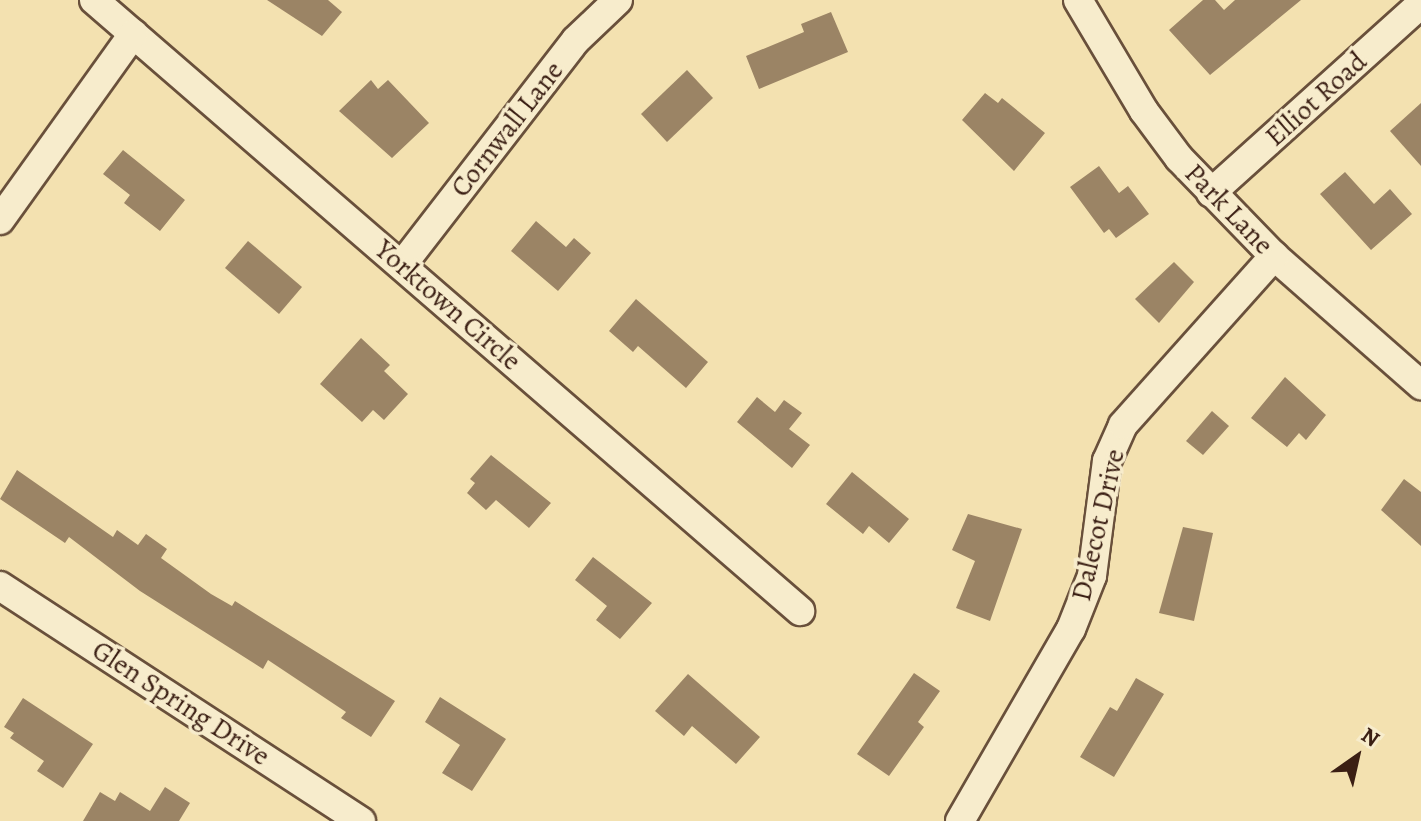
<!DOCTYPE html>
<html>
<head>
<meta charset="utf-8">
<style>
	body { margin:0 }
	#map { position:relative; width:1421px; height:821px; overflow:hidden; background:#f3e1b0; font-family:Alegreya,serif }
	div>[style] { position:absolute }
	.building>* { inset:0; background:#9b8465 }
	.roads { filter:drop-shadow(2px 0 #69503b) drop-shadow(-2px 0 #69503b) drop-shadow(0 2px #69503b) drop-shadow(0 -2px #69503b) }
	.minor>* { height:28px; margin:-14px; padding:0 14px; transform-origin:14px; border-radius:14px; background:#f7eccc }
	span { translate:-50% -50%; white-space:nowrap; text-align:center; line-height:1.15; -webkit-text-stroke:7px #f7eccc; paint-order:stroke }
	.street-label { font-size:28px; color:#3b1f14 }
	.north { position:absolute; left:1317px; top:717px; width:80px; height:80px; -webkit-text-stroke:6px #f7eccc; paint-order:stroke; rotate:34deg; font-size:22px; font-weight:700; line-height:32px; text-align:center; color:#3b1f14 }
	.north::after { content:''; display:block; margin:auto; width:28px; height:36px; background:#3b1f14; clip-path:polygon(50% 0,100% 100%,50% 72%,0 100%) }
</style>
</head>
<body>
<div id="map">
	<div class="building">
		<i style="clip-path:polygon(267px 0,328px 0,342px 12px,322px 36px)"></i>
		<i style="clip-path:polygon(1203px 0,1215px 0,1224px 10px,1235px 0,1301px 0,1210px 75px,1169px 30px)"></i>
		<i style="clip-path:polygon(831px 12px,848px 52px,759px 89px,746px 56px,804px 32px,801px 24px)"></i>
		<i style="clip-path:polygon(687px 70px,713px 98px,667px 142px,641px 114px)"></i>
		<i style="clip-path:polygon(371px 80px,378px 89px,388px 80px,429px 123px,392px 158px,339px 111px)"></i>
		<i style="clip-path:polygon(985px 93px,998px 103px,1002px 98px,1045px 133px,1014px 171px,962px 120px)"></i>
		<i style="clip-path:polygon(1421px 103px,1421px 166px,1390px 131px)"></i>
		<i style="clip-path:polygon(123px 150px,185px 200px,160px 231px,124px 203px,130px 195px,103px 174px)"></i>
		<i style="clip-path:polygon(1099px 166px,1119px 193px,1128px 186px,1149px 214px,1116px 238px,1109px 229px,1104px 233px,1070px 187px)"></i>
		<i style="clip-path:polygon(1345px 172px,1374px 204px,1390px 189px,1412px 214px,1371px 250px,1320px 194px)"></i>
		<i style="clip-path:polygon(536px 221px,566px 247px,574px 238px,591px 253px,558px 291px,511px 251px)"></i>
		<i style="clip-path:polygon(248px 241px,302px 287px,279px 314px,225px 268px)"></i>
		<i style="clip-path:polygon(1174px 262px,1194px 282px,1159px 323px,1135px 299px)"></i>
		<i style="clip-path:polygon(636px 299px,708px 362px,686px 388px,638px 346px,633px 352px,609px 331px)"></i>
		<i style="clip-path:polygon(361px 338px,390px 365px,384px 371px,408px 394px,384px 420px,373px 410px,362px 422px,320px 384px)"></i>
		<i style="clip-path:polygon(1285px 377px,1326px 415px,1306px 440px,1299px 433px,1287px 447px,1251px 418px)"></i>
		<i style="clip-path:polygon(757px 397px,775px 412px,784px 400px,802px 413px,789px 429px,810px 445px,792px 468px,737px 422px)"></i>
		<i style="clip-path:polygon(1212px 411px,1229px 426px,1203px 455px,1186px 441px)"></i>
		<i style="clip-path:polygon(491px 455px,551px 503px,529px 528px,496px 500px,486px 510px,467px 493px,475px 483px,470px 479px)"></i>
		<i style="clip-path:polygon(17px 470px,113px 537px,117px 530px,138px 545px,146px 534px,167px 549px,161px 558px,211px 594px,232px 606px,235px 601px,395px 701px,371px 737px,341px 718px,346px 712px,268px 660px,263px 669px,140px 591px,69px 537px,65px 543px,0 499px)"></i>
		<i style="clip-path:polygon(852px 472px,909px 519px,889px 543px,869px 526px,863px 534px,826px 504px)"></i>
		<i style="clip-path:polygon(1404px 479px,1421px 492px,1421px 546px,1381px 510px)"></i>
		<i style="clip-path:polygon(968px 514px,1022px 529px,990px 621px,956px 608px,975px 561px,952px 550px)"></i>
		<i style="clip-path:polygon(1183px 527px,1213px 533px,1194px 621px,1159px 613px)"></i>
		<i style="clip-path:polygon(593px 557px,652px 603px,620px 639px,596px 620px,607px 606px,575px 580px)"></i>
		<i style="clip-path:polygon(914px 673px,940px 691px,918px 722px,924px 727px,889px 776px,857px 754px)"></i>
		<i style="clip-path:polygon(688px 674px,760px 737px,736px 764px,692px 726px,684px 736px,655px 711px)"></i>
		<i style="clip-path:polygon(1136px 678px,1164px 694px,1114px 777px,1080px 757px,1110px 707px,1117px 711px)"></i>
		<i style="clip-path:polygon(440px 697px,506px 739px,472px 791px,442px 773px,460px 745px,425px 722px)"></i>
		<i style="clip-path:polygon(23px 698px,93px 744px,63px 788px,37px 771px,44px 761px,10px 738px,14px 733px,4px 727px)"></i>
		<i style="clip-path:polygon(165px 787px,190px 803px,179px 821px,83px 821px,100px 792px,115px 801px,120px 792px,150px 811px)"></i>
	</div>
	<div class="roads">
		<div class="minor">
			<i style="left:94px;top:0;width:934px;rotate:40.87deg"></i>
			<i style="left:1078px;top:0;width:129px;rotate:59.3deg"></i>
			<i style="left:1144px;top:111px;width:59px;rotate:53.3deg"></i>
			<i style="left:1179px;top:158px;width:136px;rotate:45.9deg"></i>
			<i style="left:1274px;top:256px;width:196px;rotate:41.3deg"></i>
			<i style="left:1211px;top:193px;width:283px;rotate:-42deg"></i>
			<i style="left:0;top:220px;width:229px;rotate:-54.4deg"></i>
			<i style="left:402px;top:265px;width:284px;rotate:-52.3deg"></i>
			<i style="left:576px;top:40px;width:58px;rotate:-43.6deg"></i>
			<i style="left:0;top:586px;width:431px;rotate:33.1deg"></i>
			<i style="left:960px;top:821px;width:222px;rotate:-60deg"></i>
			<i style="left:1071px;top:629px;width:57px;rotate:-68.4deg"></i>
			<i style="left:1092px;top:576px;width:116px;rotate:-82.6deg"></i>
			<i style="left:1107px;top:461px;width:39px;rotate:-66deg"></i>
			<i style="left:1123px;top:425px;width:227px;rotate:-48.2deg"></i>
		</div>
	</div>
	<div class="street-label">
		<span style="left:1316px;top:99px;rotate:-42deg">Elliot Road</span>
		<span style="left:507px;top:129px;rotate:-52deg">Cornwall Lane</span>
		<span style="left:1229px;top:209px;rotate:46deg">Park Lane</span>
		<span style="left:448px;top:305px;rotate:41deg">Yorktown Circle</span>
		<span style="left:1098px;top:525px;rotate:-77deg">Dalecot Drive</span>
		<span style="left:181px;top:703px;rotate:33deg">Glen Spring Drive</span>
	</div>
	<div class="north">N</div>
</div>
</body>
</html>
